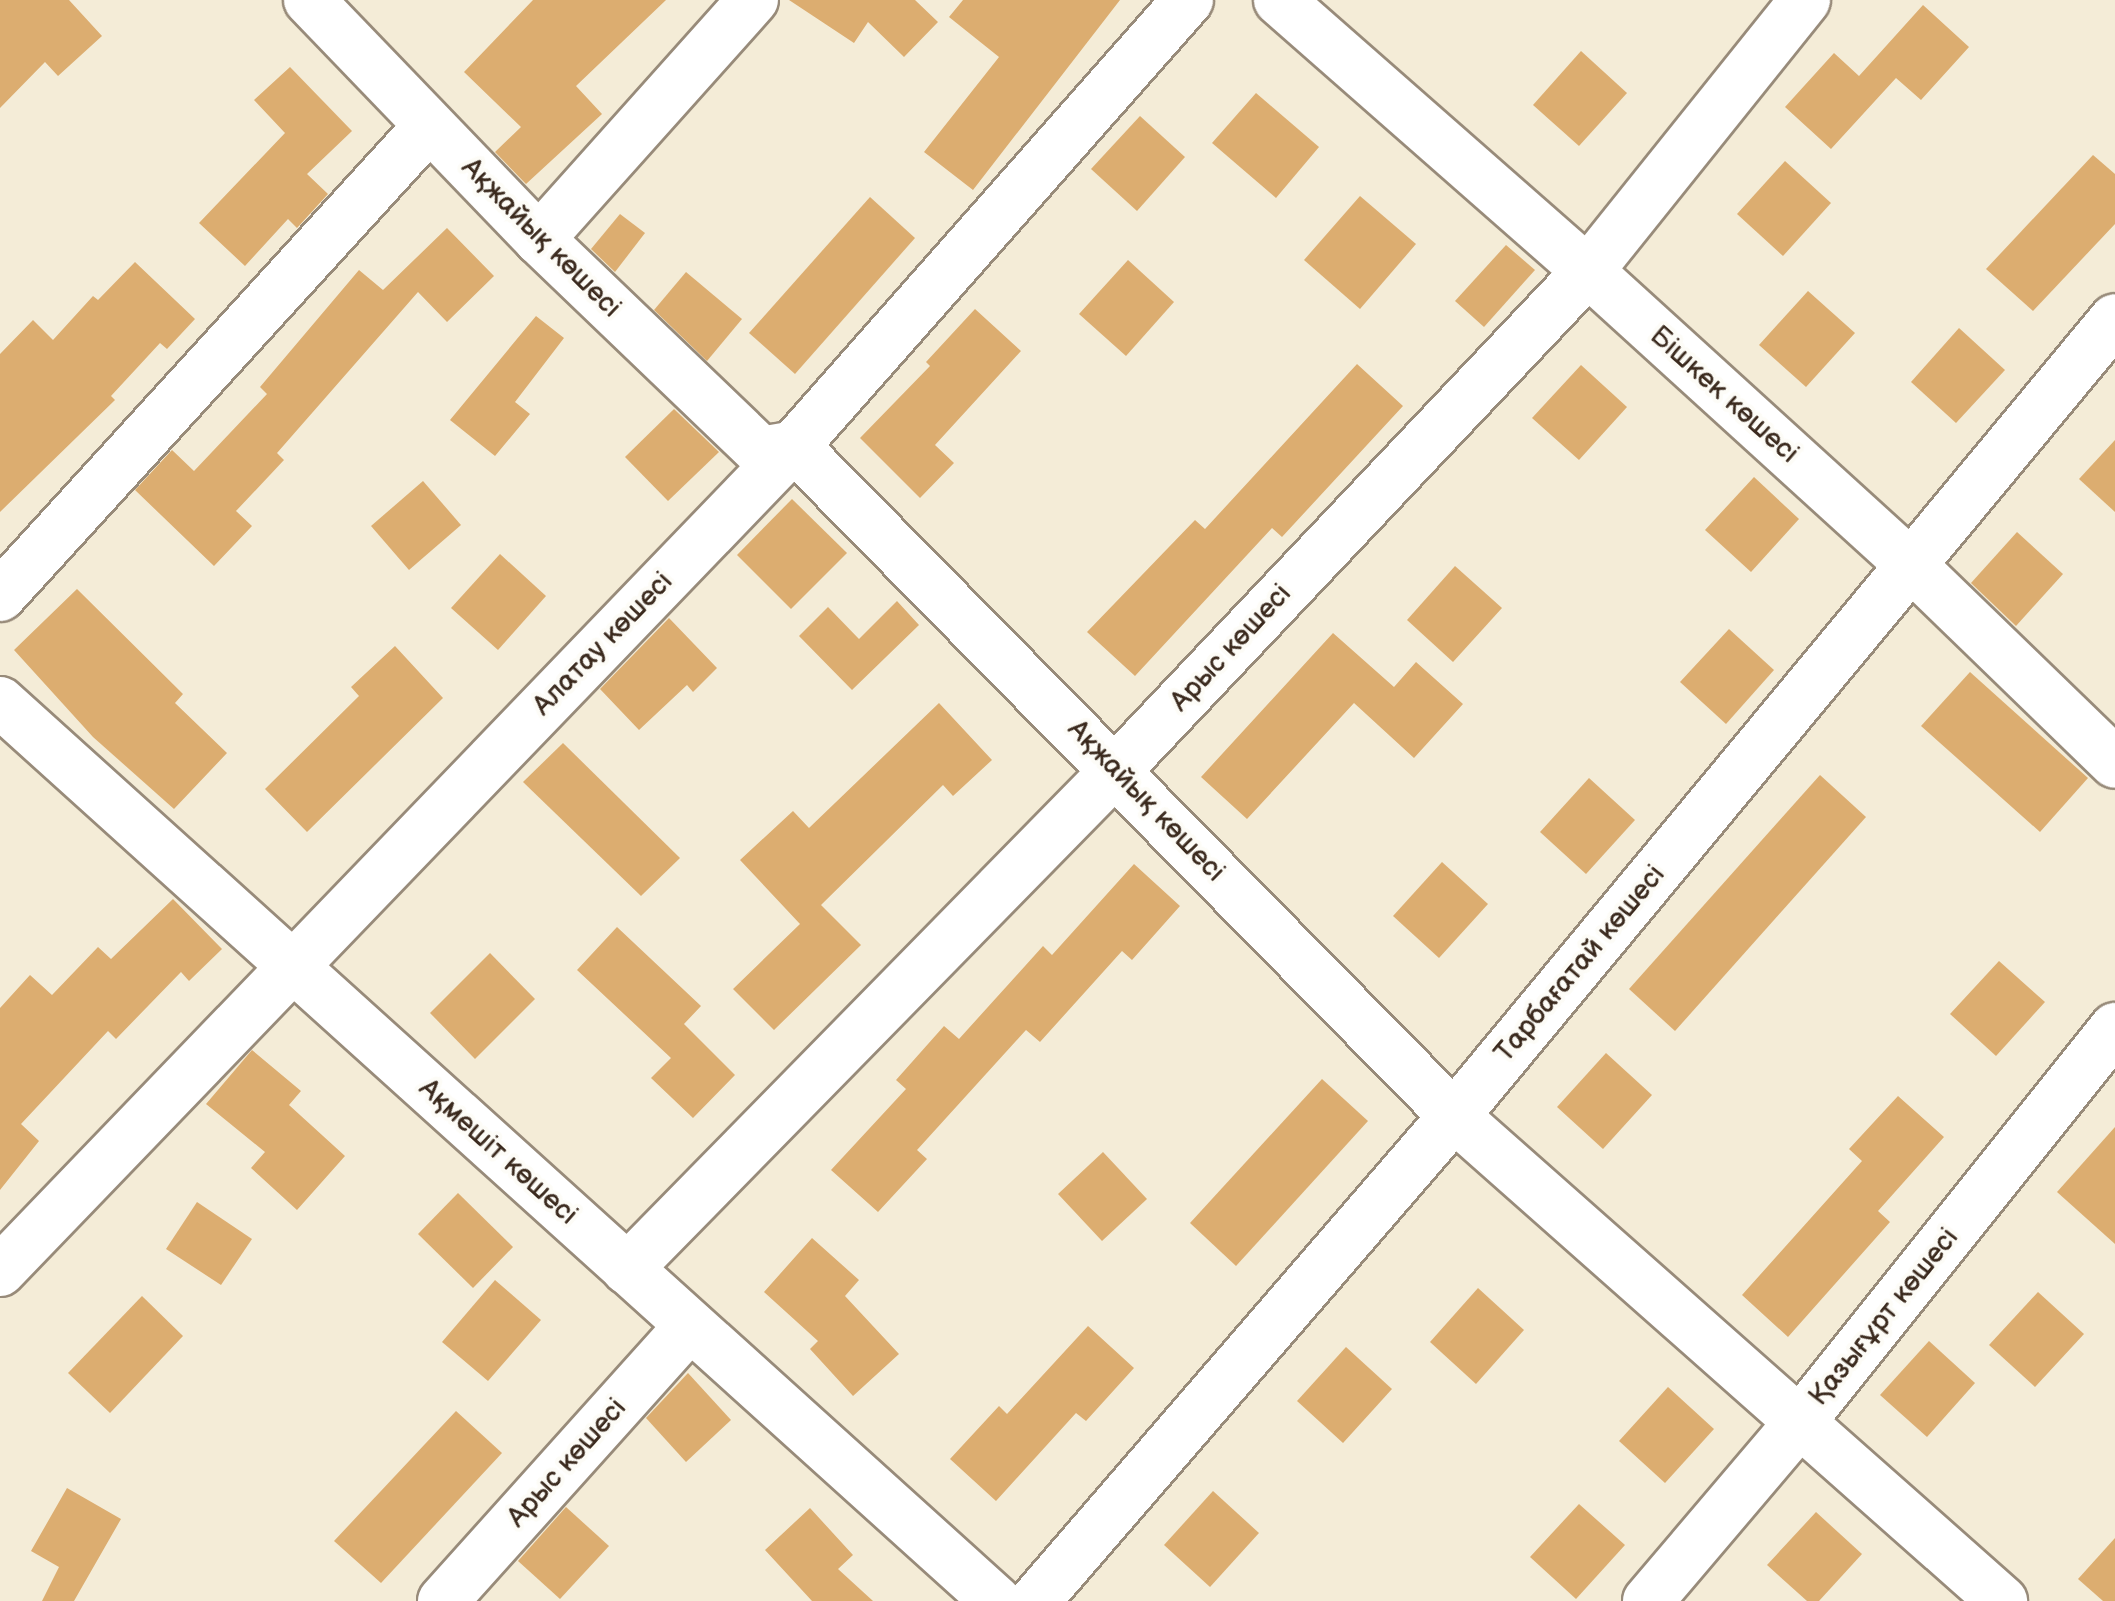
<!DOCTYPE html>
<html>
<head>
<meta charset="utf-8">
<style>
	body { margin:0 }
	#map { position:relative; width:2115px; height:1601px; overflow:hidden; background:#f4ecd7; font-family:"Balsamiq Sans",sans-serif }
	div>[style] { position:absolute }
	.building>* { inset:0; background:#dcad70 }
	.roads { filter:drop-shadow(2px 0 #988b7a) drop-shadow(-2px 0 #988b7a) drop-shadow(0 2px #988b7a) drop-shadow(0 -2px #988b7a) }
	.minor>* { height:50px; margin:-25px; padding:0 25px; transform-origin:25px; border-radius:25px; background:#fff }
	span { translate:-50% -50%; white-space:nowrap; text-align:center; line-height:1.15; -webkit-text-stroke:8px #fdfcf7; paint-order:stroke }
	.street-label { font-size:28px; color:#3b2a1e }
</style>
</head>
<body>
<div id="map">
	<div class="building">
		<i style="clip-path:polygon(0 0,69px 0,102px 36px,58px 76px,45px 62px,0 108px)"></i>
		<i style="clip-path:polygon(533px 0,666px 0,576px 86px,602px 114px,526px 184px,495px 152px,521px 127px,464px 72px)"></i>
		<i style="clip-path:polygon(789px 0,915px 0,938px 22px,904px 57px,868px 22px,854px 43px)"></i>
		<i style="clip-path:polygon(963px 0,1120px 0,973px 190px,924px 152px,999px 57px,949px 17px)"></i>
		<i style="clip-path:polygon(1923px 5px,1969px 47px,1921px 100px,1896px 78px,1831px 149px,1785px 107px,1834px 53px,1859px 76px)"></i>
		<i style="clip-path:polygon(1581px 51px,1627px 93px,1579px 146px,1533px 105px)"></i>
		<i style="clip-path:polygon(290px 67px,352px 131px,307px 174px,328px 194px,297px 228px,288px 219px,245px 266px,199px 223px,285px 133px,254px 100px)"></i>
		<i style="clip-path:polygon(1256px 93px,1319px 147px,1276px 198px,1212px 143px)"></i>
		<i style="clip-path:polygon(1140px 116px,1185px 157px,1137px 211px,1091px 169px)"></i>
		<i style="clip-path:polygon(2093px 155px,2115px 174px,2115px 224px,2033px 311px,1986px 269px)"></i>
		<i style="clip-path:polygon(1785px 161px,1831px 203px,1783px 256px,1737px 214px)"></i>
		<i style="clip-path:polygon(1360px 196px,1416px 244px,1360px 309px,1304px 260px)"></i>
		<i style="clip-path:polygon(870px 197px,915px 238px,795px 374px,749px 333px)"></i>
		<i style="clip-path:polygon(620px 214px,645px 233px,615px 272px,591px 249px)"></i>
		<i style="clip-path:polygon(447px 228px,494px 276px,447px 322px,418px 292px,277px 453px,284px 460px,236px 511px,252px 526px,214px 566px,135px 490px,172px 450px,194px 471px,267px 394px,260px 387px,359px 270px,383px 290px)"></i>
		<i style="clip-path:polygon(1506px 245px,1535px 270px,1484px 327px,1455px 301px)"></i>
		<i style="clip-path:polygon(1128px 260px,1174px 302px,1126px 356px,1079px 314px)"></i>
		<i style="clip-path:polygon(135px 262px,195px 319px,167px 349px,160px 343px,111px 396px,115px 400px,0 512px,0 354px,33px 320px,53px 340px,93px 296px,98px 300px)"></i>
		<i style="clip-path:polygon(686px 272px,742px 319px,707px 361px,654px 310px)"></i>
		<i style="clip-path:polygon(1808px 291px,1855px 333px,1806px 387px,1759px 345px)"></i>
		<i style="clip-path:polygon(975px 309px,1021px 351px,935px 445px,954px 463px,920px 498px,860px 438px,930px 366px,926px 362px)"></i>
		<i style="clip-path:polygon(536px 316px,564px 338px,515px 402px,530px 414px,495px 456px,450px 420px)"></i>
		<i style="clip-path:polygon(1959px 328px,2005px 370px,1956px 423px,1911px 382px)"></i>
		<i style="clip-path:polygon(1357px 364px,1403px 406px,1282px 537px,1272px 528px,1135px 676px,1087px 632px,1195px 520px,1205px 529px)"></i>
		<i style="clip-path:polygon(1581px 365px,1627px 407px,1579px 460px,1532px 418px)"></i>
		<i style="clip-path:polygon(674px 409px,719px 452px,668px 501px,625px 457px)"></i>
		<i style="clip-path:polygon(2115px 440px,2115px 512px,2079px 479px)"></i>
		<i style="clip-path:polygon(1754px 477px,1799px 519px,1751px 572px,1705px 530px)"></i>
		<i style="clip-path:polygon(423px 481px,461px 525px,409px 570px,371px 526px)"></i>
		<i style="clip-path:polygon(792px 499px,847px 553px,791px 609px,737px 555px)"></i>
		<i style="clip-path:polygon(2017px 532px,2063px 574px,2016px 626px,1971px 583px)"></i>
		<i style="clip-path:polygon(500px 554px,546px 596px,498px 650px,451px 608px)"></i>
		<i style="clip-path:polygon(1455px 566px,1502px 608px,1453px 662px,1407px 620px)"></i>
		<i style="clip-path:polygon(77px 589px,183px 694px,175px 703px,227px 753px,174px 809px,93px 737px,14px 650px)"></i>
		<i style="clip-path:polygon(897px 601px,919px 625px,852px 690px,799px 636px,828px 607px,859px 639px)"></i>
		<i style="clip-path:polygon(669px 618px,717px 668px,693px 692px,687px 685px,639px 730px,600px 689px)"></i>
		<i style="clip-path:polygon(1729px 629px,1774px 670px,1726px 724px,1680px 682px)"></i>
		<i style="clip-path:polygon(1333px 633px,1394px 687px,1416px 662px,1463px 704px,1414px 758px,1354px 703px,1247px 819px,1201px 777px)"></i>
		<i style="clip-path:polygon(395px 646px,443px 698px,307px 832px,265px 789px,359px 696px,351px 687px)"></i>
		<i style="clip-path:polygon(1970px 672px,2088px 778px,2040px 832px,1921px 726px)"></i>
		<i style="clip-path:polygon(939px 703px,992px 760px,953px 796px,943px 785px,821px 905px,861px 945px,774px 1030px,733px 989px,800px 924px,740px 860px,793px 811px,809px 828px)"></i>
		<i style="clip-path:polygon(563px 743px,680px 858px,641px 896px,523px 782px)"></i>
		<i style="clip-path:polygon(1820px 775px,1866px 817px,1675px 1031px,1629px 989px)"></i>
		<i style="clip-path:polygon(1589px 778px,1635px 820px,1586px 874px,1540px 832px)"></i>
		<i style="clip-path:polygon(1442px 862px,1488px 904px,1439px 958px,1393px 916px)"></i>
		<i style="clip-path:polygon(1134px 864px,1180px 906px,1132px 960px,1122px 951px,1040px 1042px,1026px 1030px,917px 1150px,927px 1159px,878px 1212px,831px 1170px,906px 1089px,896px 1080px,944px 1026px,959px 1039px,1043px 946px,1052px 955px)"></i>
		<i style="clip-path:polygon(173px 899px,222px 949px,189px 981px,181px 972px,116px 1039px,108px 1031px,21px 1124px,39px 1141px,0 1190px,0 1008px,30px 975px,52px 995px,98px 947px,111px 959px)"></i>
		<i style="clip-path:polygon(617px 927px,701px 1006px,684px 1024px,735px 1075px,693px 1118px,651px 1078px,671px 1058px,577px 970px)"></i>
		<i style="clip-path:polygon(490px 953px,535px 999px,475px 1059px,430px 1013px)"></i>
		<i style="clip-path:polygon(1999px 961px,2045px 1002px,1996px 1056px,1950px 1014px)"></i>
		<i style="clip-path:polygon(252px 1050px,301px 1091px,289px 1105px,345px 1156px,297px 1210px,251px 1168px,265px 1152px,206px 1104px)"></i>
		<i style="clip-path:polygon(1606px 1053px,1652px 1095px,1603px 1149px,1557px 1107px)"></i>
		<i style="clip-path:polygon(1322px 1079px,1368px 1121px,1236px 1266px,1190px 1223px)"></i>
		<i style="clip-path:polygon(1898px 1096px,1944px 1137px,1878px 1211px,1890px 1222px,1788px 1337px,1742px 1295px,1862px 1161px,1849px 1149px)"></i>
		<i style="clip-path:polygon(2115px 1127px,2115px 1244px,2057px 1192px)"></i>
		<i style="clip-path:polygon(1103px 1152px,1147px 1199px,1102px 1241px,1058px 1194px)"></i>
		<i style="clip-path:polygon(458px 1193px,513px 1247px,473px 1288px,418px 1234px)"></i>
		<i style="clip-path:polygon(197px 1202px,252px 1239px,221px 1285px,166px 1249px)"></i>
		<i style="clip-path:polygon(812px 1238px,859px 1280px,845px 1296px,899px 1354px,853px 1396px,810px 1349px,818px 1341px,764px 1292px)"></i>
		<i style="clip-path:polygon(495px 1280px,541px 1320px,488px 1381px,442px 1342px)"></i>
		<i style="clip-path:polygon(1478px 1288px,1524px 1330px,1476px 1384px,1430px 1342px)"></i>
		<i style="clip-path:polygon(2038px 1292px,2084px 1334px,2035px 1387px,1989px 1345px)"></i>
		<i style="clip-path:polygon(142px 1296px,183px 1336px,110px 1413px,68px 1373px)"></i>
		<i style="clip-path:polygon(1088px 1326px,1134px 1368px,1086px 1421px,1076px 1413px,996px 1501px,950px 1459px,999px 1406px,1007px 1414px)"></i>
		<i style="clip-path:polygon(1929px 1341px,1975px 1383px,1927px 1437px,1880px 1395px)"></i>
		<i style="clip-path:polygon(1346px 1347px,1392px 1389px,1343px 1443px,1297px 1401px)"></i>
		<i style="clip-path:polygon(688px 1373px,731px 1420px,686px 1462px,646px 1418px)"></i>
		<i style="clip-path:polygon(1668px 1387px,1714px 1429px,1665px 1483px,1619px 1441px)"></i>
		<i style="clip-path:polygon(456px 1411px,502px 1453px,381px 1583px,334px 1541px)"></i>
		<i style="clip-path:polygon(67px 1488px,121px 1519px,74px 1601px,42px 1601px,59px 1567px,31px 1551px)"></i>
		<i style="clip-path:polygon(1213px 1491px,1259px 1533px,1210px 1587px,1164px 1545px)"></i>
		<i style="clip-path:polygon(1579px 1504px,1625px 1545px,1576px 1599px,1530px 1557px)"></i>
		<i style="clip-path:polygon(566px 1507px,609px 1546px,560px 1599px,518px 1561px)"></i>
		<i style="clip-path:polygon(810px 1508px,853px 1555px,838px 1569px,873px 1601px,812px 1601px,765px 1550px)"></i>
		<i style="clip-path:polygon(1816px 1512px,1862px 1554px,1819px 1601px,1807px 1601px,1767px 1565px)"></i>
		<i style="clip-path:polygon(2115px 1538px,2115px 1601px,2103px 1601px,2078px 1579px)"></i>
	</div>
	<div class="roads">
		<div class="minor">
			<i style="left:309px;top:0;width:332px;rotate:46.1deg"></i>
			<i style="left:539px;top:239px;width:308px;rotate:43.8deg"></i>
			<i style="left:761px;top:452px;width:34px;rotate:-10deg"></i>
			<i style="left:794px;top:446px;width:940px;rotate:45.43deg"></i>
			<i style="left:1454px;top:1116px;width:732px;rotate:41.51deg"></i>
			<i style="left:1279px;top:0;width:411px;rotate:41.3deg"></i>
			<i style="left:1588px;top:271px;width:437px;rotate:42.3deg"></i>
			<i style="left:1911px;top:565px;width:284px;rotate:44.1deg"></i>
			<i style="left:539px;top:239px;width:321px;rotate:-48.2deg"></i>
			<i style="left:0;top:596px;width:636px;rotate:-47.61deg"></i>
			<i style="left:0;top:702px;width:1342px;rotate:42.07deg"></i>
			<i style="left:627px;top:1269px;width:699px;rotate:-45.58deg"></i>
			<i style="left:1116px;top:770px;width:687px;rotate:-46.59deg"></i>
			<i style="left:1588px;top:271px;width:347px;rotate:-51.3deg"></i>
			<i style="left:0;top:1271px;width:1145px;rotate:-46.1deg"></i>
			<i style="left:794px;top:446px;width:595px;rotate:-48.54deg"></i>
			<i style="left:443px;top:1601px;width:370px;rotate:-48.1deg"></i>
			<i style="left:1035px;top:1601px;width:641px;rotate:-49.18deg"></i>
			<i style="left:1454px;top:1116px;width:1035px;rotate:-50.33deg"></i>
			<i style="left:1648px;top:1601px;width:233px;rotate:-49.7deg"></i>
			<i style="left:1799px;top:1423px;width:506px;rotate:-51.34deg"></i>
		</div>
	</div>
	<div class="street-label">
		<span style="left:541px;top:238px;rotate:45deg">Ақжайық көшесі</span>
		<span style="left:1724px;top:395px;rotate:42deg">Бішкек көшесі</span>
		<span style="left:603px;top:644px;rotate:-46deg">Алатау көшесі</span>
		<span style="left:1231px;top:648px;rotate:-47deg">Арыс көшесі</span>
		<span style="left:1146px;top:801px;rotate:46deg">Ақжайық көшесі</span>
		<span style="left:1580px;top:964px;rotate:-50deg">Тарбағатай көшесі</span>
		<span style="left:498px;top:1152px;rotate:42deg">Ақмешіт көшесі</span>
		<span style="left:1884px;top:1317px;rotate:-51deg">Қазығұрт көшесі</span>
		<span style="left:567px;top:1463px;rotate:-48deg">Арыс көшесі</span>
	</div>
</div>
</body>
</html>
